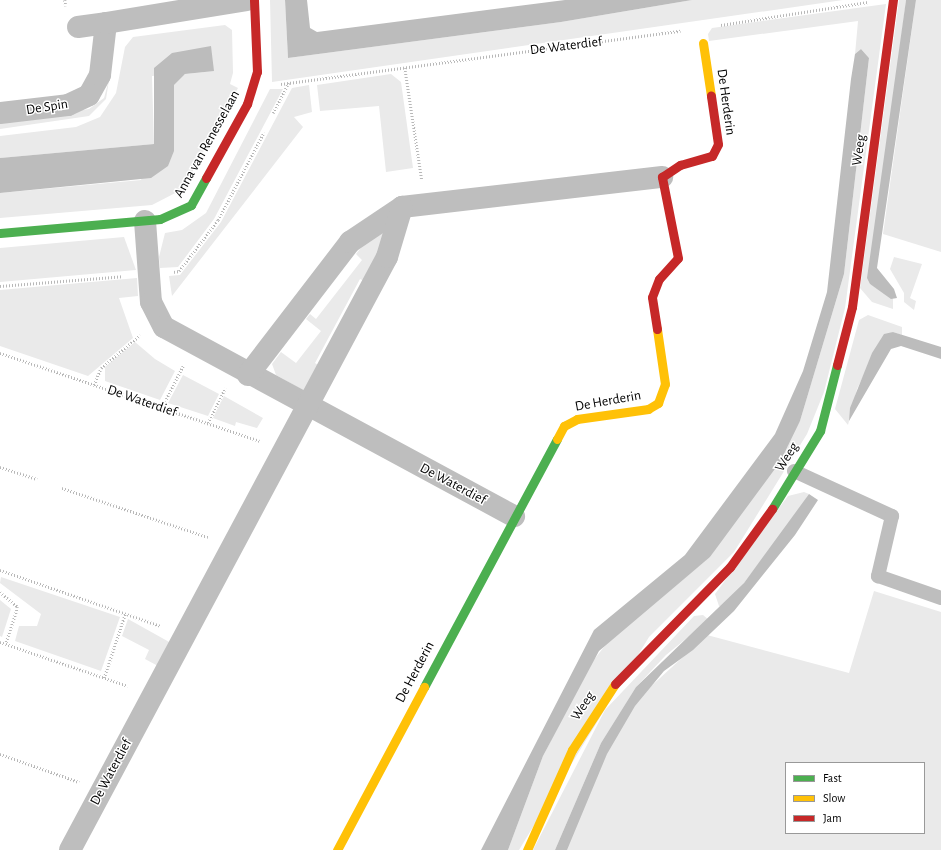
<!DOCTYPE html>
<html>
<head>
<meta charset="utf-8">
<style>
	body { margin:0 }
	#map { position:relative; width:941px; height:850px; overflow:hidden; background:#fff; font-family:"Alegreya Sans",sans-serif }
	div>[style] { position:absolute }
	.green>* { inset:0; background:#eaeaea }
	.water>* { inset:0; background:#bcbcbc }
	.path>* { height:2.5px; margin-top:-1.25px; transform-origin:0; background:repeating-linear-gradient(90deg,#b8b8b8 0 1px,transparent 0 3px) }
	.lane>* { height:14px; margin:-7px; padding:0 7px; transform-origin:7px; border-radius:7px; background:#bebebe }
	.street>* { height:22px; margin:-11px; padding:0 11px; transform-origin:11px; border-radius:11px; background:#bebebe }
	.fast>* { height:9px; margin:-4.5px; padding:0 4.5px; transform-origin:4.5px; border-radius:4.5px; background:#4caf50 }
	.slow>* { height:9px; margin:-4.5px; padding:0 4.5px; transform-origin:4.5px; border-radius:4.5px; background:#ffc107 }
	.jam>* { height:9px; margin:-4.5px; padding:0 4.5px; transform-origin:4.5px; border-radius:4.5px; background:#c62828 }
	span { translate:-50% -50%; white-space:nowrap; text-align:center; line-height:1.15; -webkit-text-stroke:3px #fff; paint-order:stroke }
	.street-label { font-size:14px; color:#000 }
	.legend { position:absolute; left:785px; top:762px; width:140px; height:72px; box-sizing:border-box; background:#fff; border:1px solid #999; margin:0; padding:5px 7px; list-style:none; font-size:12px; color:#000 }
	.legend li { display:flex; align-items:center; gap:8px; height:20px }
	.legend b { width:20px; border:1px solid #999 }
</style>
</head>
<body>
<div id="map">
	<div class="green">
		<i style="clip-path:polygon(270px 0,285px 0,288px 58px,561px 22px,692px 0,843px 0,272px 82px)"></i>
		<i style="clip-path:polygon(899px 0,906px 0,870px 284px,893px 298px,893px 309px,872px 302px,860px 288px)"></i>
		<i style="clip-path:polygon(916px 0,941px 0,941px 252px,883px 234px)"></i>
		<i style="clip-path:polygon(886px 4px,845px 308px,824px 392px,807px 434px,734px 552px,649px 637px,519px 850px,508px 850px,543px 756px,589px 666px,611px 638px,710px 557px,800px 421px,844px 274px,869px 58px,861px 49px,855px 54px,858px 21px,709px 41px,708px 34px,712px 28px)"></i>
		<i style="clip-path:polygon(225px 25px,232px 30px,233px 73px,230px 84px,238px 88px,183px 189px,152px 205px,0 218px,0 193px,141px 180px,173px 91px,174px 85px,185px 74px,214px 71px,152px 76px,154px 144px,0 158px,0 136px,76px 127px,100px 117px,116px 93px,125px 47px,133px 37px)"></i>
		<i style="clip-path:polygon(391px 74px,401px 82px,413px 168px,386px 172px,379px 106px,320px 111px,317px 85px)"></i>
		<i style="clip-path:polygon(109px 80px,106px 99px,89px 116px,0 129px,0 123px,89px 109px,104px 98px)"></i>
		<i style="clip-path:polygon(309px 85px,312px 112px,294px 117px,303px 127px,172px 296px,169px 276px,180px 275px,221px 222px,292px 88px)"></i>
		<i style="clip-path:polygon(270px 89px,283px 89px,214px 219px,178px 267px,160px 268px,159px 257px,165px 233px,182px 230px,206px 213px)"></i>
		<i style="clip-path:polygon(380px 231px,386px 235px,367px 282px,360px 279px,315px 363px,321px 367px,308px 393px,276px 375px,272px 364px,281px 352px,296px 363px,321px 331px,306px 319px,310px 314px,316px 319px,362px 260px,356px 254px,372px 233px)"></i>
		<i style="clip-path:polygon(124px 237px,136px 270px,0 282px,0 248px)"></i>
		<i style="clip-path:polygon(894px 257px,922px 264px,910px 298px,916px 301px,914px 310px,904px 302px,904px 293px,890px 269px)"></i>
		<i style="clip-path:polygon(137px 278px,138px 296px,119px 298px,133px 338px,88px 376px,0 346px,0 290px)"></i>
		<i style="clip-path:polygon(868px 315px,902px 327px,902px 335px,893px 332px,881px 339px,857px 389px,848px 425px,835px 409px,859px 320px)"></i>
		<i style="clip-path:polygon(135px 342px,155px 359px,175px 371px,160px 400px,105px 381px,105px 367px)"></i>
		<i style="clip-path:polygon(183px 375px,219px 394px,208px 416px,168px 403px)"></i>
		<i style="clip-path:polygon(224px 396px,263px 418px,257px 428px,236px 422px,235px 426px,213px 418px)"></i>
		<i style="clip-path:polygon(804px 492px,809px 494px,792px 521px,744px 583px,722px 608px,719px 606px,715px 594px,788px 496px)"></i>
		<i style="clip-path:polygon(1px 577px,120px 617px,101px 671px,15px 641px,19px 626px,37px 626px,41px 614px,0 583px)"></i>
		<i style="clip-path:polygon(evenodd,874px 591px,941px 612px,941px 850px,561px 850px,624px 711px,707px 635px,849px 673px,874px 591px,786px 763px,924px 763px,924px 833px,786px 833px,786px 763px)"></i>
		<i style="clip-path:polygon(0 600px,11px 609px,2px 637px,0 636px)"></i>
		<i style="clip-path:polygon(703px 615px,709px 620px,666px 655px,636px 687px,601px 743px,555px 850px,533px 850px,605px 710px,694px 616px)"></i>
		<i style="clip-path:polygon(128px 619px,171px 643px,158px 666px,145px 659px,149px 650px,122px 636px)"></i>
	</div>
	<div class="water">
		<i style="clip-path:polygon(285px 0,307px 0,310px 28px,317px 32px,565px 0,692px 0,561px 22px,288px 58px)"></i>
		<i style="clip-path:polygon(906px 0,916px 0,877px 268px,894px 289px,897px 298px,891px 299px,870px 284px,867px 278px)"></i>
		<i style="clip-path:polygon(211px 46px,214px 71px,185px 74px,174px 85px,174px 151px,168px 166px,151px 178px,0 193px,0 158px,154px 144px,154px 68px,172px 53px)"></i>
		<i style="clip-path:polygon(861px 49px,869px 58px,844px 274px,800px 421px,780px 462px,710px 557px,599px 651px,543px 756px,508px 850px,481px 850px,594px 630px,685px 555px,775px 434px,803px 371px,827px 292px,851px 79px,855px 54px)"></i>
		<i style="clip-path:polygon(893px 332px,941px 347px,941px 359px,901px 346px,891px 349px,849px 421px,850px 408px,872px 353px,884px 334px)"></i>
		<i style="clip-path:polygon(809px 494px,818px 500px,795px 535px,734px 611px,693px 650px,664px 671px,635px 706px,607px 754px,567px 850px,555px 850px,601px 743px,636px 687px,744px 583px)"></i>
	</div>
	<div class="path">
		<i style="left:65px;top:0;width:6px;rotate:81deg"></i>
		<i style="left:721px;top:25px;width:149px;rotate:-8.9deg"></i>
		<i style="left:405px;top:68px;width:113px;rotate:81.4deg"></i>
		<i style="left:281px;top:84px;width:403px;rotate:-7.6deg"></i>
		<i style="left:273px;top:113px;width:34px;rotate:-63deg"></i>
		<i style="left:174px;top:272px;width:5px;rotate:-11deg"></i>
		<i style="left:179px;top:271px;width:64px;rotate:-52.6deg"></i>
		<i style="left:218px;top:220px;width:99px;rotate:-62.4deg"></i>
		<i style="left:0;top:286px;width:123px;rotate:-4.6deg"></i>
		<i style="left:0;top:353px;width:274px;rotate:18.7deg"></i>
		<i style="left:94px;top:385px;width:18px;rotate:-68deg"></i>
		<i style="left:101px;top:368px;width:51px;rotate:-40.2deg"></i>
		<i style="left:162px;top:407px;width:46px;rotate:-62.9deg"></i>
		<i style="left:208px;top:423px;width:39px;rotate:-64deg"></i>
		<i style="left:0;top:467px;width:39px;rotate:18deg"></i>
		<i style="left:62px;top:488px;width:154px;rotate:18.6deg"></i>
		<i style="left:0;top:570px;width:170px;rotate:19.2deg"></i>
		<i style="left:0;top:592px;width:23px;rotate:40deg"></i>
		<i style="left:18px;top:607px;width:39px;rotate:108deg"></i>
		<i style="left:0;top:642px;width:135px;rotate:19deg"></i>
		<i style="left:104px;top:678px;width:67px;rotate:-71.8deg"></i>
		<i style="left:0;top:754px;width:84px;rotate:19.5deg"></i>
	</div>
	<div class="lane">
		<i style="left:794px;top:471px;width:108px;rotate:24.7deg"></i>
		<i style="left:892px;top:516px;width:62px;rotate:103.1deg"></i>
		<i style="left:878px;top:576px;width:67px;rotate:19.2deg"></i>
	</div>
	<div class="street">
		<i style="left:78px;top:27px;width:28px;rotate:-8deg"></i>
		<i style="left:0;top:113px;width:68px;rotate:-6.7deg"></i>
		<i style="left:68px;top:105px;width:23px;rotate:-25deg"></i>
		<i style="left:89px;top:95px;width:23px;rotate:-61deg"></i>
		<i style="left:100px;top:75px;width:52px;rotate:-83.4deg"></i>
		<i style="left:106px;top:23px;width:142px;rotate:-9.3deg"></i>
		<i style="left:145px;top:221px;width:81px;rotate:85.8deg"></i>
		<i style="left:151px;top:302px;width:28px;rotate:63deg"></i>
		<i style="left:164px;top:327px;width:398px;rotate:28.4deg"></i>
		<i style="left:248px;top:375px;width:168px;rotate:-52.5deg"></i>
		<i style="left:350px;top:242px;width:63px;rotate:-33.9deg"></i>
		<i style="left:402px;top:207px;width:262px;rotate:-6.6deg"></i>
		<i style="left:70px;top:850px;width:672px;rotate:-61.87deg"></i>
		<i style="left:387px;top:257px;width:52px;rotate:-73.3deg"></i>
	</div>
	<div class="fast">
		<i style="left:0;top:233px;width:161px;rotate:-5deg"></i>
		<i style="left:160px;top:219px;width:34px;rotate:-24deg"></i>
		<i style="left:191px;top:205px;width:31px;rotate:-61deg"></i>
		<i style="left:772px;top:509px;width:92px;rotate:-58.4deg"></i>
		<i style="left:820px;top:431px;width:68px;rotate:-75.6deg"></i>
		<i style="left:424px;top:687px;width:281px;rotate:-61.8deg"></i>
	</div>
	<div class="slow">
		<i style="left:703px;top:43px;width:54px;rotate:81.4deg"></i>
		<i style="left:557px;top:439px;width:15px;rotate:-62deg"></i>
		<i style="left:564px;top:426px;width:15px;rotate:-28deg"></i>
		<i style="left:577px;top:419px;width:72px;rotate:-8deg"></i>
		<i style="left:648px;top:409px;width:12px;rotate:-31deg"></i>
		<i style="left:658px;top:403px;width:20px;rotate:-70deg"></i>
		<i style="left:665px;top:384px;width:56px;rotate:-98.3deg"></i>
		<i style="left:337px;top:850px;width:185px;rotate:-61.9deg"></i>
		<i style="left:527px;top:850px;width:110px;rotate:-65.8deg"></i>
		<i style="left:572px;top:750px;width:79px;rotate:-56.9deg"></i>
	</div>
	<div class="jam">
		<i style="left:206px;top:178px;width:85px;rotate:-61deg"></i>
		<i style="left:247px;top:104px;width:34px;rotate:-73deg"></i>
		<i style="left:257px;top:72px;width:72px;rotate:-92.4deg"></i>
		<i style="left:657px;top:329px;width:32px;rotate:-99deg"></i>
		<i style="left:652px;top:297px;width:19px;rotate:-69deg"></i>
		<i style="left:659px;top:279px;width:28px;rotate:-48deg"></i>
		<i style="left:678px;top:258px;width:83px;rotate:-101.2deg"></i>
		<i style="left:662px;top:177px;width:22px;rotate:-34deg"></i>
		<i style="left:680px;top:165px;width:33px;rotate:-16deg"></i>
		<i style="left:712px;top:156px;width:13px;rotate:-63deg"></i>
		<i style="left:718px;top:144px;width:49px;rotate:-98.3deg"></i>
		<i style="left:837px;top:365px;width:60px;rotate:-75.5deg"></i>
		<i style="left:852px;top:307px;width:310px;rotate:-82.4deg"></i>
		<i style="left:615px;top:684px;width:164px;rotate:-45.5deg"></i>
		<i style="left:730px;top:567px;width:72px;rotate:-54.1deg"></i>
	</div>
	<div class="street-label">
		<span style="left:566px;top:46px;rotate:-7deg">De Waterdief</span>
		<span style="left:726px;top:102px;rotate:82deg">De Herderin</span>
		<span style="left:47px;top:107px;rotate:-9deg">De Spin</span>
		<span style="left:207px;top:144px;rotate:-61deg">Anna van Renesselaan</span>
		<span style="left:859px;top:150px;rotate:-82deg">Weeg</span>
		<span style="left:142px;top:401px;rotate:19deg">De Waterdief</span>
		<span style="left:608px;top:401px;rotate:-10deg">De Herderin</span>
		<span style="left:787px;top:457px;rotate:-58deg">Weeg</span>
		<span style="left:453px;top:484px;rotate:28deg">De Waterdief</span>
		<span style="left:415px;top:672px;rotate:-62deg">De Herderin</span>
		<span style="left:583px;top:706px;rotate:-57deg">Weeg</span>
		<span style="left:111px;top:772px;rotate:-62deg">De Waterdief</span>
	</div>
	<ul class="legend">
	<li><b style="height:5px;background:#4caf50"></b>Fast</li>
	<li><b style="height:5px;background:#ffc107"></b>Slow</li>
	<li><b style="height:5px;background:#c62828"></b>Jam</li>
	</ul>
</div>
</body>
</html>
